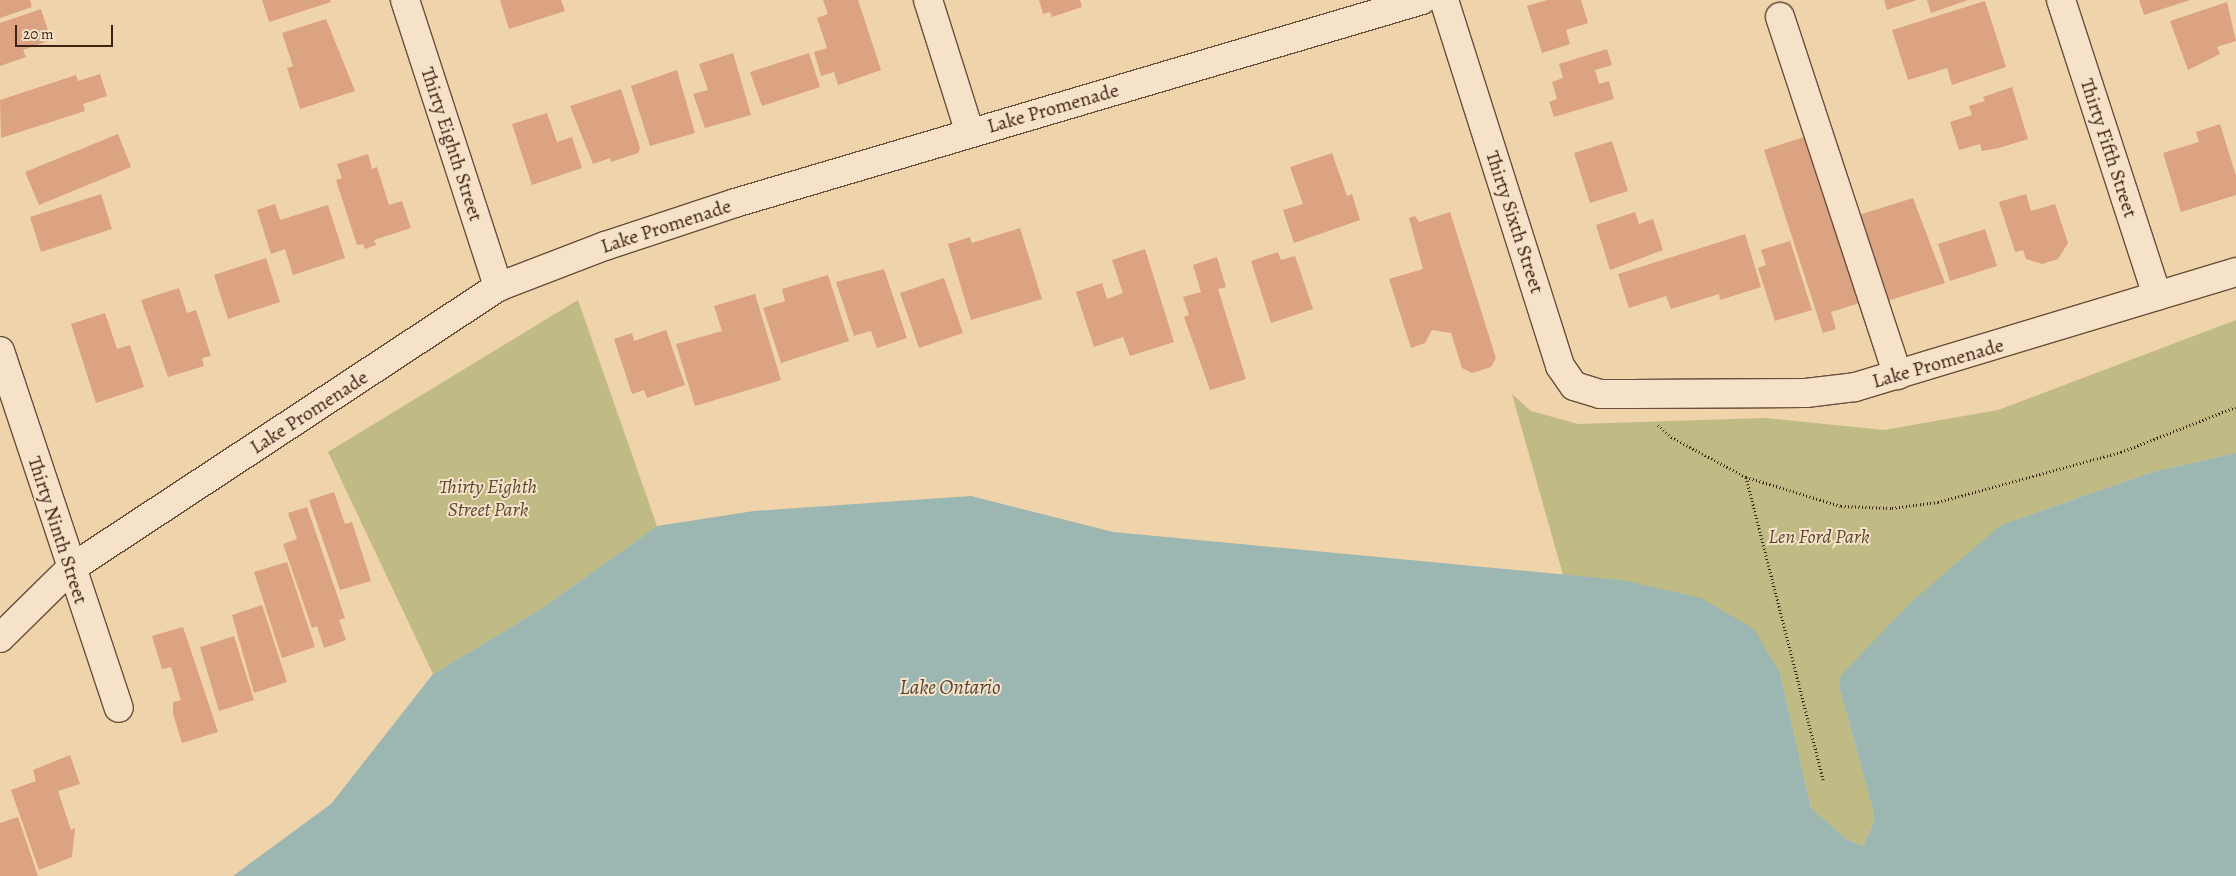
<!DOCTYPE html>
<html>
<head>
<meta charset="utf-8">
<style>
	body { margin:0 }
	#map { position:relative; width:2236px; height:876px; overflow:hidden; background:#efd3aa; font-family:Alegreya,serif }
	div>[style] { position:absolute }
	.green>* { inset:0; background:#c0ba84 }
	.water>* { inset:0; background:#9cb6b1 }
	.building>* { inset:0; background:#dba382 }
	.path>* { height:3px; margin-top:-1.5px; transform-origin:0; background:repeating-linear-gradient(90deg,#3e2115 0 1px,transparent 0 3.5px) }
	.roads { filter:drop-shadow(1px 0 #6a4e3a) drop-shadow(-1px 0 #6a4e3a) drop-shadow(0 1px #6a4e3a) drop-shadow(0 -1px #6a4e3a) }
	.minor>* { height:28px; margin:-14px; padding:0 14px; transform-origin:14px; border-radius:14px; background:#f5e2c8 }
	span { translate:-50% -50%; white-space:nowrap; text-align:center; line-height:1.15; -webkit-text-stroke:4px #f5e2c8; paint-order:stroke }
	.street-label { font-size:20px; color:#3e2115 }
	.park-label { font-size:20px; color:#5e4731; font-style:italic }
	.water-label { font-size:21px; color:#56463c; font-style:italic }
	.scale { position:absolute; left:15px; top:25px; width:98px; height:22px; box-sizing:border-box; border:2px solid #3e2115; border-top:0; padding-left:6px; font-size:15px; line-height:18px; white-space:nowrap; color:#3e2115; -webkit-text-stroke:4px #f5e2c8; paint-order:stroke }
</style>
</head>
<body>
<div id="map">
	<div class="green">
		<i style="clip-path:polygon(578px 300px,657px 526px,541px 609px,433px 674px,328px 452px)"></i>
		<i style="clip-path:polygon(2236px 320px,2236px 453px,2152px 472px,2001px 525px,1839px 686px,1873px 810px,1874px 822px,1863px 846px,1848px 840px,1811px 808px,1780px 673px,1622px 580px,1563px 575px,1512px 394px,1531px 411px,1578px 424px,1765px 418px,1884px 430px,1998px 410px)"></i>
	</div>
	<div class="water">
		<i style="clip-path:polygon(2236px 453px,2236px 876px,233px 876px,331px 804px,433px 674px,541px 609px,657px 526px,754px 511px,971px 496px,1113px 532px,1622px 580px,1701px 598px,1754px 629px,1780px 673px,1811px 808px,1848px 840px,1863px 846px,1874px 822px,1873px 810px,1839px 686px,1841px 675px,1911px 602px,2001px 525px,2152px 472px)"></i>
	</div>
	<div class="building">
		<i style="clip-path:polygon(0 0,30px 0,32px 7px,0 18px)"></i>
		<i style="clip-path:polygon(262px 0,330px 0,331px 2px,269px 22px)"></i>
		<i style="clip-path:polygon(500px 0,561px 0,565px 11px,509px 29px)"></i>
		<i style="clip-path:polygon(823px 0,858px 0,881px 70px,838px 85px,834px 72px,821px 76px,814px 52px,827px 48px,817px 18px,828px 14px)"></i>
		<i style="clip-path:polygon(1039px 0,1080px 0,1082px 7px,1052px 17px,1050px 12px,1043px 14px)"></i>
		<i style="clip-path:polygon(1547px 0,1581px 0,1588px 23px,1566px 30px,1570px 44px,1542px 53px,1527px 6px)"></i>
		<i style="clip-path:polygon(1884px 0,1917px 0,1887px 10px)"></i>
		<i style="clip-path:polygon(1927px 0,1968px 0,1931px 13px)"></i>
		<i style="clip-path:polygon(2139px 0,2190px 0,2144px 15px)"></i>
		<i style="clip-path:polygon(1985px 1px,2006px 67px,1952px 85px,1947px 68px,1908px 80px,1892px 30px)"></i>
		<i style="clip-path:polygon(2227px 2px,2236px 41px,2217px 47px,2220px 54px,2188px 70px,2170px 21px)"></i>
		<i style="clip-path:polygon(41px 9px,51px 40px,23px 50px,26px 57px,0 66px,0 23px)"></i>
		<i style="clip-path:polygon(326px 19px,355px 91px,300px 109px,287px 68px,293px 66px,282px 33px)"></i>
		<i style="clip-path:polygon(1607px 49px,1612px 65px,1595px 70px,1599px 84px,1609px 81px,1614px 99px,1554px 117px,1549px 102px,1557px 99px,1552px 82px,1563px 78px,1559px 64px)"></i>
		<i style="clip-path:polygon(733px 53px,751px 115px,705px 128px,693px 94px,708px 90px,699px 64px)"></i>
		<i style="clip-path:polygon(809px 53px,820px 87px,762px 106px,750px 72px)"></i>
		<i style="clip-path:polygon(677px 70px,695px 133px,650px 146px,631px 86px)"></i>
		<i style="clip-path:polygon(100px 74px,107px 96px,83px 104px,85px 111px,1px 138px,0 100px,76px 75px,78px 81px)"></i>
		<i style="clip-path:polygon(2012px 87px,2028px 139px,1999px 148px,1982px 151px,1980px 144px,1959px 150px,1950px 122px,1972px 115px,1969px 106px,1985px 101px,1983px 97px)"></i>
		<i style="clip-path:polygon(621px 89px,640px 148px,638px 153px,611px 162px,610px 158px,593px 164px,570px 106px)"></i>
		<i style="clip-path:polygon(547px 113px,557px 142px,572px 137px,582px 168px,532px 185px,512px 124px)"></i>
		<i style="clip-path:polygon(2220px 124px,2236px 176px,2236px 195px,2181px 212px,2163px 153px,2199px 142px,2196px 132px)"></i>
		<i style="clip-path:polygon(118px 134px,131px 167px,39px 205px,25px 172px)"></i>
		<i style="clip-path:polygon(1810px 135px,1863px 302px,1831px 312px,1836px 329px,1823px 333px,1764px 150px)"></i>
		<i style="clip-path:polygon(1612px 141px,1628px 191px,1590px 203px,1574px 153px)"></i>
		<i style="clip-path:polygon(1332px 153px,1347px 196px,1352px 194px,1360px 220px,1294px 243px,1283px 210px,1303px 204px,1290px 167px)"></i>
		<i style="clip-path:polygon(368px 154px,372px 169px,377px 167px,389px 205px,402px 201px,411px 228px,374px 240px,376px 245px,365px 249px,363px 244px,357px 245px,336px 180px,342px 178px,337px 164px)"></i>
		<i style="clip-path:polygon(101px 194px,112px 229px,41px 252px,30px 217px)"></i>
		<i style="clip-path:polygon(2026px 194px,2031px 211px,2055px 204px,2068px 243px,2058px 259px,2042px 264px,2026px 259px,2023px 250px,2015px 252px,1999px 202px)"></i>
		<i style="clip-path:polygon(1913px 198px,1945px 283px,1884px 302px,1859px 215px)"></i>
		<i style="clip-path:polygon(275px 204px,280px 220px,328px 205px,345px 258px,293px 275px,285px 249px,271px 254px,257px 210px)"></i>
		<i style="clip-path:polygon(1450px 212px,1496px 358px,1491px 367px,1472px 373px,1462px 368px,1451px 333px,1432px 330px,1425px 343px,1411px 348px,1389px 279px,1423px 269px,1409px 218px,1415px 216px,1419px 222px)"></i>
		<i style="clip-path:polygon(1635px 212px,1639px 224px,1653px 219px,1663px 250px,1610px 270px,1596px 225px)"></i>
		<i style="clip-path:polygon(1020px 228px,1042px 299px,971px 320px,948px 244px,970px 237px,972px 243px)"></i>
		<i style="clip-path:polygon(1985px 229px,1997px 266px,1950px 281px,1938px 244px)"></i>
		<i style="clip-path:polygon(1745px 234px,1761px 287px,1720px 300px,1719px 294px,1671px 309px,1666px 296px,1629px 308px,1618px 274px)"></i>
		<i style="clip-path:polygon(1790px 241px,1812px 310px,1775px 321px,1758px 268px,1766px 265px,1761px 250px)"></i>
		<i style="clip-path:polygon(1145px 249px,1174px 342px,1130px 356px,1123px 337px,1094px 347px,1076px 292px,1102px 283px,1107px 299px,1123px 293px,1112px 260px)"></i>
		<i style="clip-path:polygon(1278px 252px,1281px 260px,1295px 256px,1313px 309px,1271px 323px,1251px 261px)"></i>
		<i style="clip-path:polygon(1217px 257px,1226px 287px,1218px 289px,1246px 379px,1210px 390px,1184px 317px,1189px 315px,1183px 297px,1201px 292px,1193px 265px)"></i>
		<i style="clip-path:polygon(266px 258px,280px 302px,228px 319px,214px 275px)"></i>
		<i style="clip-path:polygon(884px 269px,907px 338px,877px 348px,871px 331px,854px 336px,836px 282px)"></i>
		<i style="clip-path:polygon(828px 275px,849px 341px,781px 363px,763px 308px,785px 301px,782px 289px)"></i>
		<i style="clip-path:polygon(944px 278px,963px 333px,919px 348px,900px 293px)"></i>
		<i style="clip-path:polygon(179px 288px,187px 313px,196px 310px,211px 356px,202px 358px,204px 366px,168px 377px,141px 300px)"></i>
		<i style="clip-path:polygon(755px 294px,781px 380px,695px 406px,676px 344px,722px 331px,714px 306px)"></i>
		<i style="clip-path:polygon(105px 313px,117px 349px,130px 345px,144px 387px,96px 403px,71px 324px)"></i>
		<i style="clip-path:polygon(666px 330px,685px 385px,647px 398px,644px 390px,632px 394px,614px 339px,632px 333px,634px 341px)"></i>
		<i style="clip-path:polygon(334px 492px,345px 524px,352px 522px,371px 581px,340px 590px,309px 500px)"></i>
		<i style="clip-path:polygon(307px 507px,345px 618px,339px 620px,346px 640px,324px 648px,317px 626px,312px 628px,283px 544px,297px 539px,288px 513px)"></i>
		<i style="clip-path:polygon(287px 562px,315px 647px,282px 658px,254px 572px)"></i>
		<i style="clip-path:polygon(262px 605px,287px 682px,254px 693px,232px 615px)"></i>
		<i style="clip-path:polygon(183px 627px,218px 732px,182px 743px,173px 714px,173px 702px,181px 700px,171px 667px,162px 669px,152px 636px)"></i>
		<i style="clip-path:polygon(234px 636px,254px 700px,219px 711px,200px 647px)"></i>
		<i style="clip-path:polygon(70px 755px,80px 784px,58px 791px,71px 830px,75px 828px,72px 857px,39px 870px,11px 790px,36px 781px,33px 770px)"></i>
		<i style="clip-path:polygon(18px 817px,38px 876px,0 876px,0 823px)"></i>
	</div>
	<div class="path">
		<i style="left:1658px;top:425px;width:18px;rotate:43deg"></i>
		<i style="left:1671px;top:437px;width:85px;rotate:28.1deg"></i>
		<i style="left:1746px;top:477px;width:99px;rotate:17deg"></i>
		<i style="left:1841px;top:506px;width:51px;rotate:2.2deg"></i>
		<i style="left:1892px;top:508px;width:46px;rotate:-7.4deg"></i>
		<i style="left:1938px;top:502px;width:190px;rotate:-15.3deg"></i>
		<i style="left:2121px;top:452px;width:123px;rotate:-21.4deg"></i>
		<i style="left:1746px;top:477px;width:313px;rotate:75.7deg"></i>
	</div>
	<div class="roads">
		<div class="minor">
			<i style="left:405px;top:0;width:302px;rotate:72deg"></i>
			<i style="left:928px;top:0;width:139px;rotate:72.5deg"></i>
			<i style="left:1444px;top:0;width:384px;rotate:72.4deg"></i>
			<i style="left:1560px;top:366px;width:24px;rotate:55deg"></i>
			<i style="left:1574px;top:386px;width:27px;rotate:17deg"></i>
			<i style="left:1600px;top:394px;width:31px"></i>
			<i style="left:1631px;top:394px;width:175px;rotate:-0.3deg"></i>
			<i style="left:1806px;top:393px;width:49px;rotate:-7deg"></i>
			<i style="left:1855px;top:387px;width:398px;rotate:-16.8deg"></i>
			<i style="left:2061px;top:0;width:311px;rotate:72deg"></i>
			<i style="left:1780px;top:17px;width:377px;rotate:71.8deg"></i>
			<i style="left:0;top:351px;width:376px;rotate:71.6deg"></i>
			<i style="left:0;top:638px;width:98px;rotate:-44.6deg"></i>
			<i style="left:70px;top:569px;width:513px;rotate:-33.38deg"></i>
			<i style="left:498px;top:287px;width:115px;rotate:-21deg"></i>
			<i style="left:605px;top:246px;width:137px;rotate:-18.3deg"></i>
			<i style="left:735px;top:203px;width:716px;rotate:-16.46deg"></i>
		</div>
	</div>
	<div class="street-label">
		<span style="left:1053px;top:108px;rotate:-16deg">Lake Promenade</span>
		<span style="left:452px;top:144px;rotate:72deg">Thirty Eighth Street</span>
		<span style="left:2109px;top:148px;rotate:72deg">Thirty Fifth Street</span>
		<span style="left:1515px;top:222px;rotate:72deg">Thirty Sixth Street</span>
		<span style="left:666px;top:226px;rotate:-18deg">Lake Promenade</span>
		<span style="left:1938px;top:363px;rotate:-16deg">Lake Promenade</span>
		<span style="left:309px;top:412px;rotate:-33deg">Lake Promenade</span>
		<span style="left:58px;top:530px;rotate:72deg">Thirty Ninth Street</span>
	</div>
	<div class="park-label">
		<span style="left:488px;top:498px">Thirty Eighth<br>Street Park</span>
		<span style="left:1819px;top:536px">Len Ford Park</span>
	</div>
	<div class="water-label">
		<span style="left:950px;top:687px">Lake Ontario</span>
	</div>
	<div class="scale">20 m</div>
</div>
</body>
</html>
